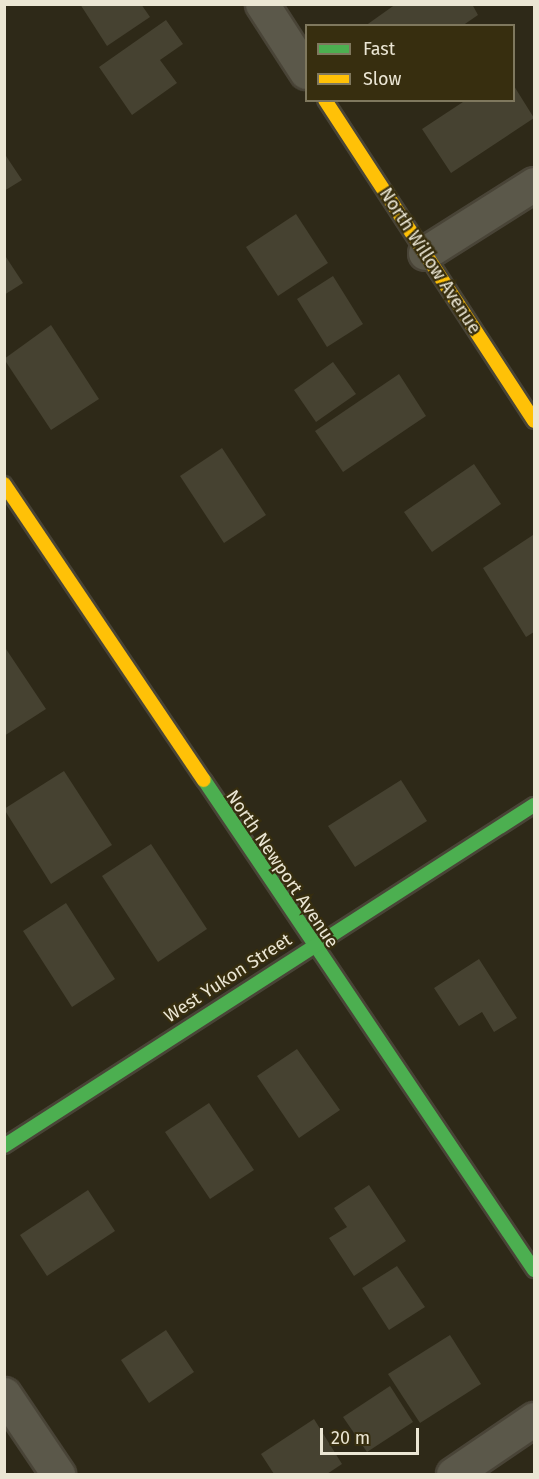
<!DOCTYPE html>
<html>
<head>
<meta charset="utf-8">
<style>
	body { margin:0 }
	#map { position:relative; width:539px; height:1479px; overflow:hidden; background:#2e2918; font-family:"Fira Sans",sans-serif }
	div>[style] { position:absolute }
	.building>* { inset:0; background:#464231 }
	.roads { filter:drop-shadow(2px 0 #494437) drop-shadow(-2px 0 #494437) drop-shadow(0 2px #494437) drop-shadow(0 -2px #494437) }
	.street>* { height:33px; margin:-16.5px; padding:0 16.5px; transform-origin:16.5px; border-radius:16.5px; background:#5b584a }
	.fast>* { height:14px; margin:-7px; padding:0 7px; transform-origin:7px; border-radius:7px; background:#4caf50 }
	.slow>* { height:14px; margin:-7px; padding:0 7px; transform-origin:7px; border-radius:7px; background:#ffc107 }
	span { translate:-50% -50%; white-space:nowrap; text-align:center; line-height:1.15; -webkit-text-stroke:4.5px #372e0f; paint-order:stroke }
	.street-label { font-size:18px; color:#ebe6d4 }
	.frame { position:absolute; inset:0; border:6px solid #ebe6d4; pointer-events:none }
	.legend { position:absolute; left:305px; top:24px; width:210px; height:78px; box-sizing:border-box; background:#372e0f; border:2px solid #7f785e; margin:0; padding:8px 10px; list-style:none; font-size:18px; color:#ebe6d4 }
	.legend li { display:flex; align-items:center; gap:12px; height:30px }
	.legend b { width:30px; border:2px solid #7f785e }
	.scale { position:absolute; left:320px; top:1428px; width:99px; height:27px; box-sizing:border-box; border:3px solid #ebe6d4; border-top:0; padding-left:8px; font-size:18px; line-height:21px; white-space:nowrap; color:#ebe6d4; -webkit-text-stroke:4px #372e0f; paint-order:stroke }
</style>
</head>
<body>
<div id="map">
	<div class="building">
		<i style="clip-path:polygon(80px 4px,141px 4px,150px 17px,107px 46px)"></i>
		<i style="clip-path:polygon(396px 4px,472px 4px,478px 15px,462px 26px,365px 26px)"></i>
		<i style="clip-path:polygon(166px 20px,183px 44px,160px 60px,177px 83px,132px 115px,99px 67px)"></i>
		<i style="clip-path:polygon(514px 86px,534px 118px,451px 173px,422px 129px,466px 100px,514px 100px)"></i>
		<i style="clip-path:polygon(4px 153px,22px 180px,4px 191px)"></i>
		<i style="clip-path:polygon(296px 214px,328px 263px,278px 296px,246px 247px)"></i>
		<i style="clip-path:polygon(4px 254px,23px 283px,4px 295px)"></i>
		<i style="clip-path:polygon(333px 276px,363px 324px,327px 347px,297px 299px)"></i>
		<i style="clip-path:polygon(51px 325px,99px 399px,51px 430px,4px 359px)"></i>
		<i style="clip-path:polygon(333px 362px,356px 394px,316px 422px,294px 390px)"></i>
		<i style="clip-path:polygon(399px 374px,426px 416px,343px 472px,315px 431px)"></i>
		<i style="clip-path:polygon(222px 448px,266px 515px,224px 543px,180px 476px)"></i>
		<i style="clip-path:polygon(474px 464px,501px 504px,432px 552px,404px 512px)"></i>
		<i style="clip-path:polygon(533px 535px,534px 632px,526px 637px,483px 568px)"></i>
		<i style="clip-path:polygon(4px 646px,46px 709px,4px 736px)"></i>
		<i style="clip-path:polygon(64px 771px,112px 845px,51px 884px,4px 809px)"></i>
		<i style="clip-path:polygon(401px 780px,427px 821px,355px 867px,328px 826px)"></i>
		<i style="clip-path:polygon(151px 844px,207px 929px,158px 962px,102px 876px)"></i>
		<i style="clip-path:polygon(66px 903px,115px 979px,72px 1007px,23px 931px)"></i>
		<i style="clip-path:polygon(479px 959px,517px 1018px,494px 1032px,482px 1012px,459px 1026px,434px 988px)"></i>
		<i style="clip-path:polygon(297px 1049px,340px 1110px,299px 1138px,257px 1076px)"></i>
		<i style="clip-path:polygon(209px 1103px,254px 1170px,210px 1199px,165px 1132px)"></i>
		<i style="clip-path:polygon(369px 1185px,406px 1241px,354px 1276px,329px 1238px,347px 1227px,334px 1208px)"></i>
		<i style="clip-path:polygon(88px 1190px,115px 1231px,47px 1276px,20px 1235px)"></i>
		<i style="clip-path:polygon(397px 1266px,425px 1307px,389px 1330px,362px 1288px)"></i>
		<i style="clip-path:polygon(166px 1330px,194px 1372px,149px 1403px,121px 1360px)"></i>
		<i style="clip-path:polygon(450px 1335px,481px 1384px,420px 1423px,388px 1374px)"></i>
		<i style="clip-path:polygon(390px 1386px,413px 1422px,367px 1452px,343px 1417px)"></i>
		<i style="clip-path:polygon(314px 1419px,342px 1464px,327px 1474px,274px 1474px,261px 1454px)"></i>
	</div>
	<div class="roads">
		<div class="street">
			<i style="left:262px;top:4px;width:81px;rotate:57.1deg"></i>
			<i style="left:425px;top:253px;width:129px;rotate:-32.3deg"></i>
			<i style="left:4px;top:1394px;width:97px;rotate:56deg"></i>
			<i style="left:453px;top:1474px;width:98px;rotate:-34.2deg"></i>
		</div>
		<div class="fast">
			<i style="left:204px;top:780px;width:591px;rotate:56.04deg"></i>
			<i style="left:4px;top:1146px;width:630px;rotate:-32.76deg"></i>
		</div>
		<div class="slow">
			<i style="left:325px;top:100px;width:383px;rotate:56.9deg"></i>
			<i style="left:4px;top:484px;width:357px;rotate:56deg"></i>
		</div>
	</div>
	<div class="street-label">
		<span style="left:430px;top:261px;rotate:57deg">North Willow Avenue</span>
		<span style="left:282px;top:869px;rotate:56deg">North Newport Avenue</span>
		<span style="left:228px;top:978px;rotate:-33deg">West Yukon Street</span>
	</div>
	<div class="frame"></div>
	<ul class="legend">
	<li><b style="height:8px;background:#4caf50"></b>Fast</li>
	<li><b style="height:8px;background:#ffc107"></b>Slow</li>
	</ul>
	<div class="scale">20 m</div>
</div>
</body>
</html>
